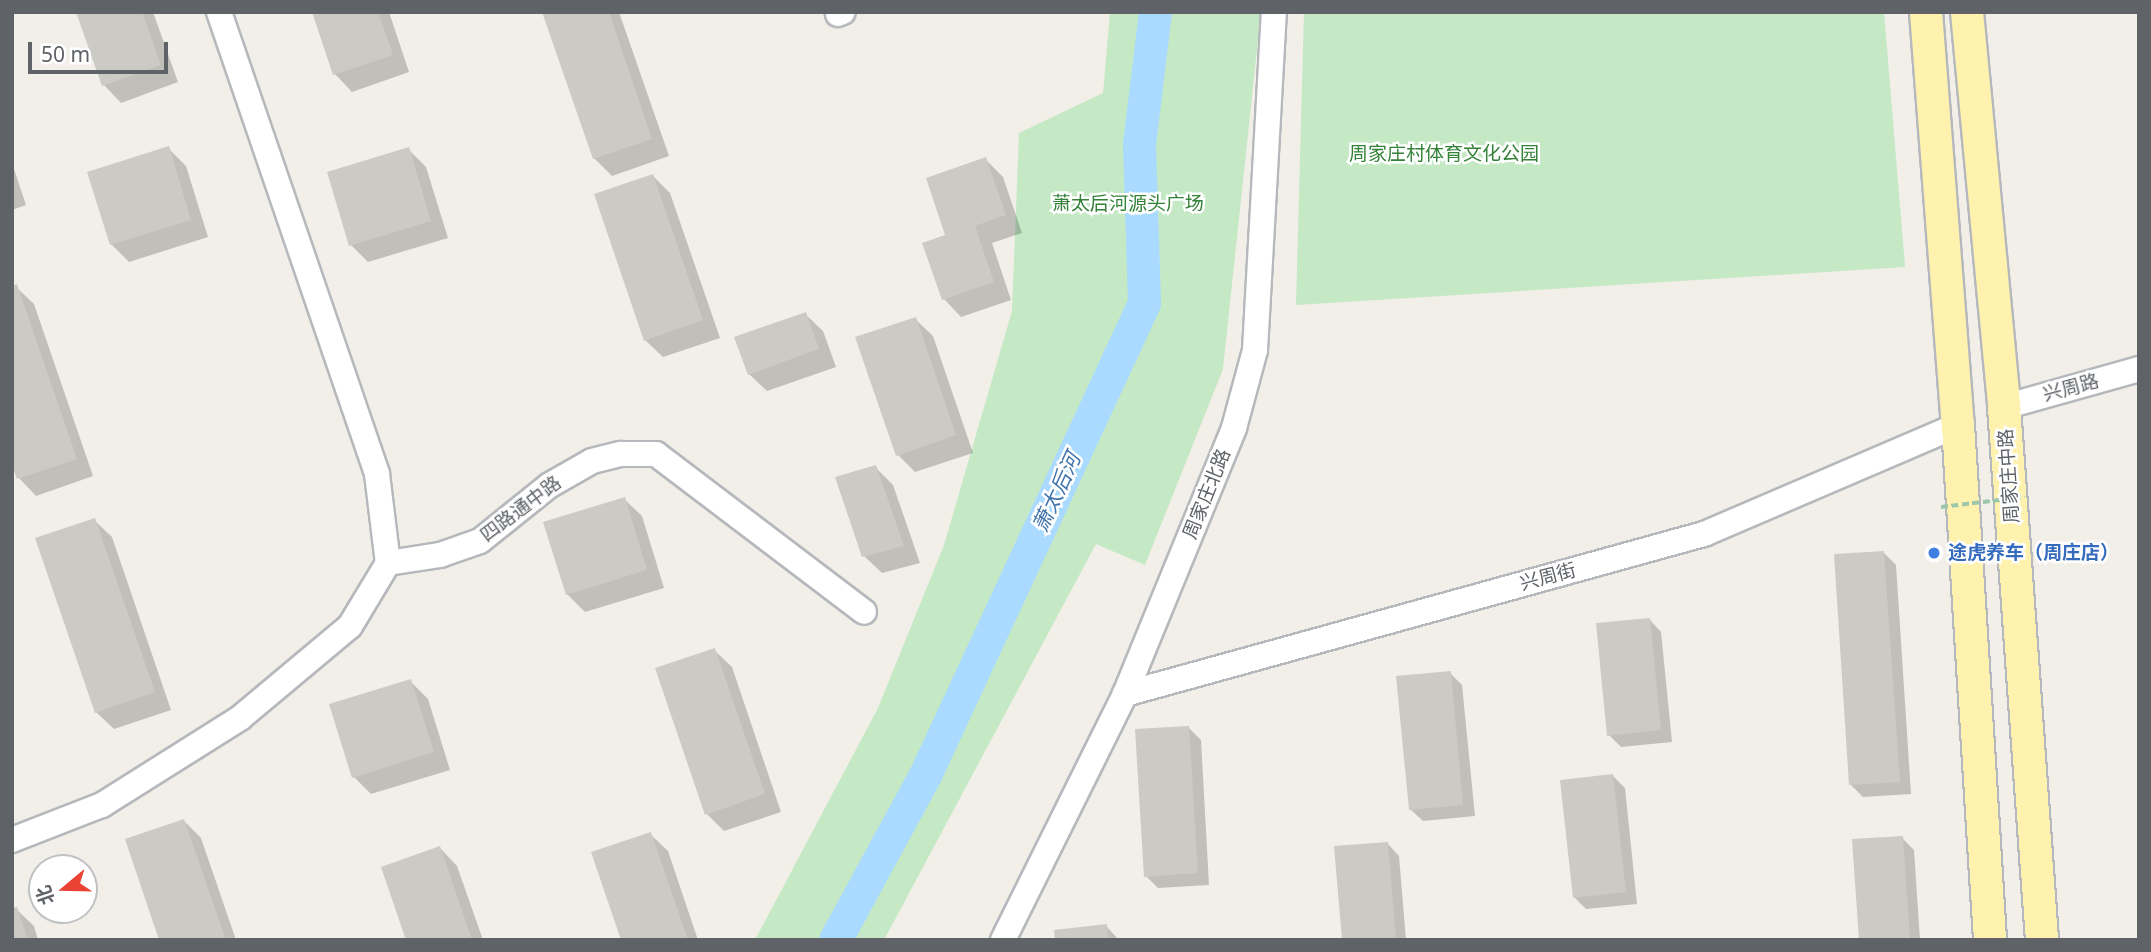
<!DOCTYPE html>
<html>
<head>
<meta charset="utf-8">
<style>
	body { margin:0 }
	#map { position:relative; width:2151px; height:952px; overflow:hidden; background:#f1efe8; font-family:"Noto Sans","Noto Sans SC",sans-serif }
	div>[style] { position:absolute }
	.green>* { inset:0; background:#c5e8c5 }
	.shadow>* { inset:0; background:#0003 }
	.river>* { height:33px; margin:-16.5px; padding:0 16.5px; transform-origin:16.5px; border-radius:16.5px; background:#aadaff }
	.building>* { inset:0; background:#cccac5 }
	.roads { filter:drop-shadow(2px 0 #b5b8bc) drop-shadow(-2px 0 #b5b8bc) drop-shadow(0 2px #b5b8bc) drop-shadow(0 -2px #b5b8bc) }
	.minor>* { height:24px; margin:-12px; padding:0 12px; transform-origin:12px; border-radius:12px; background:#fff }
	.major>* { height:32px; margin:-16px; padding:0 16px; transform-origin:16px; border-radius:16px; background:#fff2af }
	.path-bridge>* { height:3.5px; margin-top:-1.75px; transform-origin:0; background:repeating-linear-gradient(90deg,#9cc7a9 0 7px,transparent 0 10.5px) }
	.dots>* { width:19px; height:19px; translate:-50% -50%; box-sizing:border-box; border:4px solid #fff; border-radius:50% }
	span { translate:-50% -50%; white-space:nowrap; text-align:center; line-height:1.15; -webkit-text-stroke:5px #fff; paint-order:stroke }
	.park-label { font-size:19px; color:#348238 }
	.street-label { font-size:19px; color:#5f6368 }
	.shop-label { font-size:19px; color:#366cbe; font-weight:700 }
	.left { translate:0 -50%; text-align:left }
	.water-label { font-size:21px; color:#4174aa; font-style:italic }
	.frame { position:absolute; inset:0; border:14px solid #5f6368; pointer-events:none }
	.north { position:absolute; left:28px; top:854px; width:70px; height:70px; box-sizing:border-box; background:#fff; border:2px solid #bfc1c3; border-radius:50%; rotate:251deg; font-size:19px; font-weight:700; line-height:28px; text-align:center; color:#5f6368 }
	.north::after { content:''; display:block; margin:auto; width:24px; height:32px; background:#ea4335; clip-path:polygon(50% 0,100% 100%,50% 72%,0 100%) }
	.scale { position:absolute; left:28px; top:42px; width:140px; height:32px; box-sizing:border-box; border:4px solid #5f6368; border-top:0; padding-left:9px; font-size:21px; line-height:24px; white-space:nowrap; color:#5f6368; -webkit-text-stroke:5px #fff; paint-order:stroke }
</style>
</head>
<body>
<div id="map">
	<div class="green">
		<i style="clip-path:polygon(1110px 12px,1261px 12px,1223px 369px,1145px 565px,1096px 544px,884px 940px,755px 940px,878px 708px,944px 545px,1012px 311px,1019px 133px,1103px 93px)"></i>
		<i style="clip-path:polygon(1304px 12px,1884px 12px,1905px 267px,1296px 305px)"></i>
	</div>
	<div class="shadow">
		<i style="clip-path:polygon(77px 12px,153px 12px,178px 82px,121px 103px,104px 85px)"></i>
		<i style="clip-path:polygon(314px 12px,389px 12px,409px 72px,352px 92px,335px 74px)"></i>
		<i style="clip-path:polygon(548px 12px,619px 12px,669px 156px,612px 176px,594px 158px)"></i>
		<i style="clip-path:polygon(168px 148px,186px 166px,208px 237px,129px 262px,111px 244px)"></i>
		<i style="clip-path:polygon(408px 149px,426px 167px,448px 238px,368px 262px,351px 245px)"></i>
		<i style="clip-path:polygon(985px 159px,1003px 177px,1022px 233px,992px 243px,1011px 300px,961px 317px,944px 299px)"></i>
		<i style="clip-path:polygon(12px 163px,26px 205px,12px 210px)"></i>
		<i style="clip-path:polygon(653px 176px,670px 193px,720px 338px,663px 357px,645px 340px)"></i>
		<i style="clip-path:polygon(16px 287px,34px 304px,93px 476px,36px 496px,19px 478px)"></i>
		<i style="clip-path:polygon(805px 314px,823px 331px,836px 367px,767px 391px,749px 374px)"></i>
		<i style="clip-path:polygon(915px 319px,933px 336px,973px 453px,915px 472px,898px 455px)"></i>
		<i style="clip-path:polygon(875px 467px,893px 485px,920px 563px,882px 573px,864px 556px)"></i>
		<i style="clip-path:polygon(624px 499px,642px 516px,664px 588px,585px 612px,567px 594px)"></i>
		<i style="clip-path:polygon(94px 520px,112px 537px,171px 710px,114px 729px,96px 712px)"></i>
		<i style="clip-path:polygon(1884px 553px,1896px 565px,1911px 794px,1863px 797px,1851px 785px)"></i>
		<i style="clip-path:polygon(1649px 619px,1661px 632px,1672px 742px,1621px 747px,1609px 735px)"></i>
		<i style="clip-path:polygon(714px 650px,732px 667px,781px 812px,724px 831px,707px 814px)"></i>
		<i style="clip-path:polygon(1450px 673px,1462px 685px,1475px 816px,1423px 821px,1410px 809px)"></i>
		<i style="clip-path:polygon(410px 681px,428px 699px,450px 770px,371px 794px,354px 777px)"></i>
		<i style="clip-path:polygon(1189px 728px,1201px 740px,1209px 885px,1158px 888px,1146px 876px)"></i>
		<i style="clip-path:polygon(1613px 776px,1625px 788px,1637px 904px,1586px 909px,1574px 897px)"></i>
		<i style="clip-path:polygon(184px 821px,201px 838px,236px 940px,161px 940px)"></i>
		<i style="clip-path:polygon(650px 834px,668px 851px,698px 940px,623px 940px)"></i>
		<i style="clip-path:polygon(1902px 838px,1914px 850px,1920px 940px,1861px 940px)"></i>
		<i style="clip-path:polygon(1387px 843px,1399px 856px,1406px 940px,1343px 940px)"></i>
		<i style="clip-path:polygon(440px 848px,457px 866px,483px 940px,408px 940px)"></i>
		<i style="clip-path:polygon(16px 909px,34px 926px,38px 940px,12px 940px)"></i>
		<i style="clip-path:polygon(1106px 926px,1119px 940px,1057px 940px)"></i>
	</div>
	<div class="river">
		<i style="left:835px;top:940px;width:188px;rotate:-61.4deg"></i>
		<i style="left:925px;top:775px;width:520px;rotate:-65.11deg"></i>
		<i style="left:1144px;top:303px;width:159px;rotate:-91.8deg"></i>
		<i style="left:1139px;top:144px;width:133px;rotate:-83.1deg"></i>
	</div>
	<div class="building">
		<i style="clip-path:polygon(76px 12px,142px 12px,161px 65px,102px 86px)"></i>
		<i style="clip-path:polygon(312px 12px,378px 12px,393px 55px,333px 75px)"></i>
		<i style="clip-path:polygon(542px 12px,609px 12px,652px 139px,593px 159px)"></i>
		<i style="clip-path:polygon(169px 146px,191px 220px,110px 245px,87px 172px)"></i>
		<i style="clip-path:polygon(409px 147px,431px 221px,349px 246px,327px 172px)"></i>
		<i style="clip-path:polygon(986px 157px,1006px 215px,975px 226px,994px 282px,942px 300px,922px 243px,945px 235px,926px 178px)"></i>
		<i style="clip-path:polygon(653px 174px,703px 320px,644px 341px,594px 194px)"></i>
		<i style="clip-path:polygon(17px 284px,77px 459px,17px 479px,12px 465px,12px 286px)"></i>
		<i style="clip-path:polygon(806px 312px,819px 349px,748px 375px,734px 337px)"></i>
		<i style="clip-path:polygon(916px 317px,956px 435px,896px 456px,855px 337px)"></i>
		<i style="clip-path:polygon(876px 465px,904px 546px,862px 557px,835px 477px)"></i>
		<i style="clip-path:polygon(625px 497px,647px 570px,566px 595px,543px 522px)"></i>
		<i style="clip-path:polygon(95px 518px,155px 692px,95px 713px,35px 538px)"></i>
		<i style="clip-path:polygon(1884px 551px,1900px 782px,1849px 785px,1834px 554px)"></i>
		<i style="clip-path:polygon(1650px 618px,1661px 730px,1607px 736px,1596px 623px)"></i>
		<i style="clip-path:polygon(715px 648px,765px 794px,705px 815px,655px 668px)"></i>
		<i style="clip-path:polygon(1451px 671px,1463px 805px,1409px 810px,1396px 676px)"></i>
		<i style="clip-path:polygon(411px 679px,434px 752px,352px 778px,329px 704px)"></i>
		<i style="clip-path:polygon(1189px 726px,1198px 873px,1144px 877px,1135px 729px)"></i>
		<i style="clip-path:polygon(1613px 774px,1626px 892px,1573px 898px,1560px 780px)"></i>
		<i style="clip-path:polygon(184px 819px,226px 940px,159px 940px,125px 839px)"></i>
		<i style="clip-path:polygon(651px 832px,688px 940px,621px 940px,591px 852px)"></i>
		<i style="clip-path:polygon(1903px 836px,1910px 940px,1859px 940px,1852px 839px)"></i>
		<i style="clip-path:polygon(1388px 842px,1396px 940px,1342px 940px,1334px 846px)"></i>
		<i style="clip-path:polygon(440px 846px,472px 940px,406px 940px,381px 867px)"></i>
		<i style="clip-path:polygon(17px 907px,28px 940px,12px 940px,12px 908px)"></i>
		<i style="clip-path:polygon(1107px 924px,1109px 940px,1055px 940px,1054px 930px)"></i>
	</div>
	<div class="roads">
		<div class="minor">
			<i style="left:219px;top:12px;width:488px;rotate:71.1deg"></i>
			<i style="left:377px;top:474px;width:90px;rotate:83deg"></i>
			<i style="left:838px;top:14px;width:5px;rotate:-22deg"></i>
			<i style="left:2004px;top:407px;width:140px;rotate:-15.7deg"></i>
			<i style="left:1125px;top:694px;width:601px;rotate:-15.45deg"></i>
			<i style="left:1704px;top:534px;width:276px;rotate:-23.2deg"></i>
			<i style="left:12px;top:840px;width:97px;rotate:-21.3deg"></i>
			<i style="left:102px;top:805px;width:163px;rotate:-32.2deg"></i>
			<i style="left:240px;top:718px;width:143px;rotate:-39.9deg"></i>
			<i style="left:350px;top:626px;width:74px;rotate:-58.9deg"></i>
			<i style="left:388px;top:563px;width:53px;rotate:-8.7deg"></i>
			<i style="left:440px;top:555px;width:42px;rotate:-19.3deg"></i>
			<i style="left:480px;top:541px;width:90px;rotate:-38.7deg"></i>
			<i style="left:550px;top:485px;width:48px;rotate:-29.7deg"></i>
			<i style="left:592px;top:461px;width:30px;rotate:-14deg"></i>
			<i style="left:621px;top:454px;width:35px"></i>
			<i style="left:656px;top:454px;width:261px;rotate:37.2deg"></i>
			<i style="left:1003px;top:940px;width:275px;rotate:-63.6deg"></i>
			<i style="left:1125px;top:694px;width:287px;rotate:-67.7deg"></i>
			<i style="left:1234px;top:428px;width:81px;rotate:-74.9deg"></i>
			<i style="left:1255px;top:350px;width:339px;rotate:-86.8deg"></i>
		</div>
		<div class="major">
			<i style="left:1926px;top:12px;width:414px;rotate:85.6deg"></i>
			<i style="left:1958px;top:425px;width:516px;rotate:86.44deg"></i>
			<i style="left:1967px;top:12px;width:397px;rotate:84.6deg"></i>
			<i style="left:2004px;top:407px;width:534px;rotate:85.92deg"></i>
		</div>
	</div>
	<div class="path-bridge">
		<i style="left:1941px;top:507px;width:84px;rotate:-6.9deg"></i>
	</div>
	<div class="dots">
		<i style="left:1934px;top:553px;background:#3f7fe0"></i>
	</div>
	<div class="park-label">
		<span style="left:1444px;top:154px">周家庄村体育文化公园</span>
		<span style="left:1128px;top:204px">萧太后河源头广场</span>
	</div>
	<div class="street-label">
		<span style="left:2071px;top:388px;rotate:-15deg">兴周路</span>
		<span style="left:2009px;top:476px;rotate:-94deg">周家庄中路</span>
		<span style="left:1207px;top:494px;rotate:-68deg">周家庄北路</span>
		<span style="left:521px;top:509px;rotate:-37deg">四路通中路</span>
		<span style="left:1548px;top:577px;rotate:-15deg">兴周街</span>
	</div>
	<div class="shop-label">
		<span class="left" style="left:1948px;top:553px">途虎养车（周庄店）</span>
	</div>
	<div class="water-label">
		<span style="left:1056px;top:492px;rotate:-65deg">萧太后河</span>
	</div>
	<div class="frame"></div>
	<div class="north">北</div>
	<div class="scale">50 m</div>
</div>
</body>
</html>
